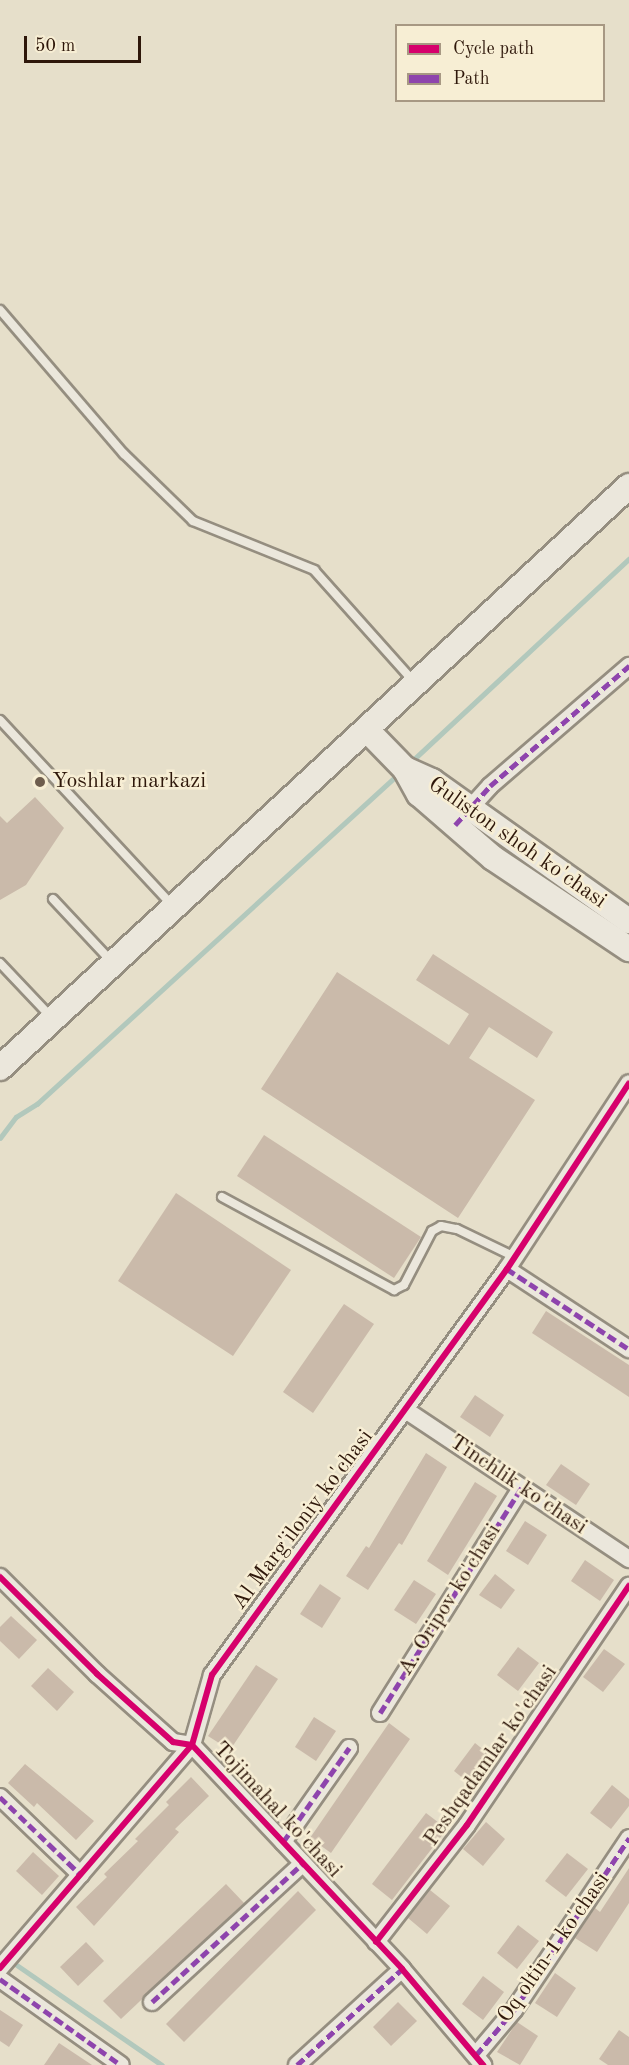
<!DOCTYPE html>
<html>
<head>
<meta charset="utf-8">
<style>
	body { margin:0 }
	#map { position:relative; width:629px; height:2065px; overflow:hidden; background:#e6dfca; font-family:"Old Standard TT",serif }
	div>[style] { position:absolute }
	.stream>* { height:4.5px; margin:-2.25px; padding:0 2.25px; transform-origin:2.25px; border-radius:2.25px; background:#b2c8bc }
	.building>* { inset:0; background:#cabaaa }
	.roads { filter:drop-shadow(2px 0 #958e80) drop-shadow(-2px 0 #958e80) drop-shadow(0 2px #958e80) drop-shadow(0 -2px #958e80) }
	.lane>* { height:8px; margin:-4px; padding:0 4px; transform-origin:4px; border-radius:4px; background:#ebe7dc }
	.street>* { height:16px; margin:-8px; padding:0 8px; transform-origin:8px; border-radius:8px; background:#ebe7dc }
	.secondary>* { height:24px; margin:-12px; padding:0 12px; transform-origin:12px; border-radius:12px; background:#ebe7dc }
	.quiet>* { height:4.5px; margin-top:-2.25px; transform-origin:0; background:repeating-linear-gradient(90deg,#8e44ad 0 9px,transparent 0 13.5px) }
	.cycleway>* { height:6px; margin:-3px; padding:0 3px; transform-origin:3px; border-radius:3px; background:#d6006c }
	.dots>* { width:16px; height:16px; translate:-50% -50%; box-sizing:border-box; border:3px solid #f7eed4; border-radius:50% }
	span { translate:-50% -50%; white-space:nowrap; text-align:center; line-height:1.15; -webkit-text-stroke:5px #f7eed4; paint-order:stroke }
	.poi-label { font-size:22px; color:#2e170a }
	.left { translate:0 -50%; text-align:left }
	.street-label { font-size:22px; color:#2e170a }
	.legend { position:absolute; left:395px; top:24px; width:210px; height:78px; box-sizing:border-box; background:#f7eed4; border:2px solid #a79883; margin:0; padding:8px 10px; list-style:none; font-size:18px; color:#2e170a }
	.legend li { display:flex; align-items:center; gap:12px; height:30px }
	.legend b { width:30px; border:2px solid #a79883 }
	.scale { position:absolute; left:24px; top:36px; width:117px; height:27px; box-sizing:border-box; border:3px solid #2e170a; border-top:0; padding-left:8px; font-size:18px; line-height:21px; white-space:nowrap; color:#2e170a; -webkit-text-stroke:4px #f7eed4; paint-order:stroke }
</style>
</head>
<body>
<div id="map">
	<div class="stream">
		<i style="left:411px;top:762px;width:298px;rotate:-43deg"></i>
		<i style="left:0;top:1138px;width:26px;rotate:-53deg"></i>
		<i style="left:16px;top:1117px;width:25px;rotate:-32deg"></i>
		<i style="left:37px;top:1104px;width:490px;rotate:-42.4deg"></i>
		<i style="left:17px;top:1965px;width:176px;rotate:34.6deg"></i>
	</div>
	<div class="building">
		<i style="clip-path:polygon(35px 797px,64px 828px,26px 885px,0 900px,0 816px,7px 823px)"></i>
		<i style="clip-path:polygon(433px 954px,553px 1032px,537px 1058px,489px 1027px,469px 1058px,535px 1100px,458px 1218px,261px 1089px,337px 972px,449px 1045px,469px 1014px,416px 980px)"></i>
		<i style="clip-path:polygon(264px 1135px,421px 1237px,394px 1278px,237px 1176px)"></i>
		<i style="clip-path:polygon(176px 1193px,291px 1270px,233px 1356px,118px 1281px)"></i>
		<i style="clip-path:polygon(344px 1304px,374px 1324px,313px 1413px,283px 1392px)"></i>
		<i style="clip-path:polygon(546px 1311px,629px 1365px,629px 1397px,532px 1333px)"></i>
		<i style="clip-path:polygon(475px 1395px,504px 1415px,490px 1437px,460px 1417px)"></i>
		<i style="clip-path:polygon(426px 1453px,447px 1467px,402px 1545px,399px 1543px,368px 1590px,346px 1576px,366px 1546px,369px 1548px)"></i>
		<i style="clip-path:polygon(561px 1464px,590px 1484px,576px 1505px,546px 1485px)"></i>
		<i style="clip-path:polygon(475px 1482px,497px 1496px,448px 1575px,427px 1561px)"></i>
		<i style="clip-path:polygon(525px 1521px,547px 1535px,528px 1565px,506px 1551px)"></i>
		<i style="clip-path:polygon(585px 1560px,614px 1580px,600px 1601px,571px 1581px)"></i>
		<i style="clip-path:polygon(495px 1574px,515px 1590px,501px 1609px,479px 1595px)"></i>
		<i style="clip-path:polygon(414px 1580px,436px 1594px,416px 1624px,394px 1610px)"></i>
		<i style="clip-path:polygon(320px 1584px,341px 1598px,322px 1628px,300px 1614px)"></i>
		<i style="clip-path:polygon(11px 1616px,37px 1640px,19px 1659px,0 1641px,0 1627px)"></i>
		<i style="clip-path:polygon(518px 1647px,539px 1663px,518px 1691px,497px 1675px)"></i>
		<i style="clip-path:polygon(604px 1649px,625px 1664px,603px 1692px,583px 1677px)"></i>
		<i style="clip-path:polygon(256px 1665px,278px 1679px,230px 1750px,208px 1736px)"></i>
		<i style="clip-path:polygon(48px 1668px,74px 1692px,57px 1711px,31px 1686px)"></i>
		<i style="clip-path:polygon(314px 1717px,336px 1731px,316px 1761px,295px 1747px)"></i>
		<i style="clip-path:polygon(389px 1723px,410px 1739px,331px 1853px,310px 1838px)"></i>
		<i style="clip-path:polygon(475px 1743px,495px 1759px,474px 1787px,454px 1771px)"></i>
		<i style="clip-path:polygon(25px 1764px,94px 1821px,76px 1840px,37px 1803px,34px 1807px,8px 1783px)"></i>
		<i style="clip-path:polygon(191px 1777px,209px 1796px,175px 1829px,179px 1832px,94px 1926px,76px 1907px,107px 1877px,104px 1874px,138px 1841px,135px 1839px,169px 1805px,166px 1802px)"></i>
		<i style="clip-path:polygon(612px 1785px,629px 1799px,629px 1806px,611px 1829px,590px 1813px)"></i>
		<i style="clip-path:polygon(426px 1813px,447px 1829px,392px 1900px,372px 1884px)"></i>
		<i style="clip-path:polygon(486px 1822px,505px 1839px,483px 1866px,463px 1849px)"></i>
		<i style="clip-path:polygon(33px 1852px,59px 1876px,42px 1895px,16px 1871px)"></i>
		<i style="clip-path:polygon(567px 1853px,588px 1869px,566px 1897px,545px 1881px)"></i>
		<i style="clip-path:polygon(629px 1868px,629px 1903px,597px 1952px,575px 1938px,595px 1908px,600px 1912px)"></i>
		<i style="clip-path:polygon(226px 1884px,244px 1903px,121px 2019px,103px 2001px)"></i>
		<i style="clip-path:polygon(430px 1890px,450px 1906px,427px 1934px,408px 1918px)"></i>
		<i style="clip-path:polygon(298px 1891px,316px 1910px,184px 2042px,166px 2024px)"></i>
		<i style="clip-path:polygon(518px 1925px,539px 1941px,517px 1969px,497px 1953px)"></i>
		<i style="clip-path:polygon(86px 1942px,104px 1961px,78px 1986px,60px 1967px)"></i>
		<i style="clip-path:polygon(555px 1973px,576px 1988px,557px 2017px,535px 2003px)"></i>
		<i style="clip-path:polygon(483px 1976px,504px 1992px,483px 2020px,462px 2004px)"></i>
		<i style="clip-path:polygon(398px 2002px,417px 2021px,391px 2046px,373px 2027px)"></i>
		<i style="clip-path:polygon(0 2010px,23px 2025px,9px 2047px,0 2041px)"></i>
		<i style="clip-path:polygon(517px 2022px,538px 2036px,520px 2065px,497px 2052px)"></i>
		<i style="clip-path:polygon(619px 2030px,629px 2037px,629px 2065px,608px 2065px,599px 2059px)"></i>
		<i style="clip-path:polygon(59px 2043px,92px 2065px,44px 2065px)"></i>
	</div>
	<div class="roads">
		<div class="lane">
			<i style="left:0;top:310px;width:190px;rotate:49.3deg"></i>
			<i style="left:124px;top:454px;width:96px;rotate:44.2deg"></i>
			<i style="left:193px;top:521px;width:131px;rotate:22deg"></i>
			<i style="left:314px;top:570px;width:150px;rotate:48.2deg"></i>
			<i style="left:0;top:720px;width:254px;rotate:47.1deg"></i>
			<i style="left:53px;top:899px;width:85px;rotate:46.9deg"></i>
			<i style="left:0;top:963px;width:74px;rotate:46.6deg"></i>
			<i style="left:222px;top:1197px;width:196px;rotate:28.4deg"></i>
			<i style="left:394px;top:1290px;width:11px;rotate:-27deg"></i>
			<i style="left:404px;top:1285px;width:61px;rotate:-62.6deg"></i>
			<i style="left:432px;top:1231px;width:10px;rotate:-29deg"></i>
			<i style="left:441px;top:1226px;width:16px;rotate:11deg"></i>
			<i style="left:457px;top:1229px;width:64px;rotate:25.8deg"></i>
		</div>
		<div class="street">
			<i style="left:463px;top:816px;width:40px;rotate:-48deg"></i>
			<i style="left:490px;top:786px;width:184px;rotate:-40.8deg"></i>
			<i style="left:507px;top:1269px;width:146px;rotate:33.3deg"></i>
			<i style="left:407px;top:1411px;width:267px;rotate:33.7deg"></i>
			<i style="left:0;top:1577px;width:137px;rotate:45deg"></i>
			<i style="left:97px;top:1674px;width:102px;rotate:41.8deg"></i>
			<i style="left:173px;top:1742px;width:19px;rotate:9deg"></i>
			<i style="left:192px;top:1745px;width:307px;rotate:46.8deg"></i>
			<i style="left:402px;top:1969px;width:126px;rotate:49.8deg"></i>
			<i style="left:380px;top:1713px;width:266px;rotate:-57.9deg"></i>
			<i style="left:0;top:1797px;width:112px;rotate:43.9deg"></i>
			<i style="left:283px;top:1842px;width:115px;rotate:-54.9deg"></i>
			<i style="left:376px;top:1942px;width:148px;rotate:-52.1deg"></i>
			<i style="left:467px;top:1825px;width:289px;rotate:-55.9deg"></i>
			<i style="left:0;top:1968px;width:294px;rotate:-49.3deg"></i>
			<i style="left:192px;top:1745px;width:73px;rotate:-74.1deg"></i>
			<i style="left:212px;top:1675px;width:502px;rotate:-54deg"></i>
			<i style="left:507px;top:1269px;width:222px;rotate:-56.7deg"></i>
			<i style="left:0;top:1979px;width:148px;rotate:35.4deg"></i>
			<i style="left:152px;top:2002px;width:205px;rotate:-42.6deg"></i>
			<i style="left:476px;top:2055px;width:59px;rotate:-49.8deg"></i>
			<i style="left:514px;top:2010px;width:207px;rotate:-56.2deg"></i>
			<i style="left:297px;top:2065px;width:142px;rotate:-42.4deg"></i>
		</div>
		<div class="secondary">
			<i style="left:368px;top:731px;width:53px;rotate:45.8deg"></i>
			<i style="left:405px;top:769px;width:29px;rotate:61deg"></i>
			<i style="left:419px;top:794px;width:98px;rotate:40.9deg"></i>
			<i style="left:493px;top:858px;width:164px;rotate:33.8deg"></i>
			<i style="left:405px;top:769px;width:30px;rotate:24deg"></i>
			<i style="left:432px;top:781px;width:242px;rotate:35.4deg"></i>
			<i style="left:0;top:1068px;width:857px;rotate:-42.78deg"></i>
		</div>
	</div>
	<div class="quiet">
		<i style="left:455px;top:825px;width:52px;rotate:-48.1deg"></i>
		<i style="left:490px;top:786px;width:184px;rotate:-40.8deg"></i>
		<i style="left:507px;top:1269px;width:146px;rotate:33.3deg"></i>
		<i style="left:380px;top:1713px;width:266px;rotate:-57.9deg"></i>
		<i style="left:0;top:1797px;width:112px;rotate:43.9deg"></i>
		<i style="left:283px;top:1842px;width:115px;rotate:-54.9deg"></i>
		<i style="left:0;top:1979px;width:148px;rotate:35.4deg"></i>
		<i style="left:152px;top:2002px;width:205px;rotate:-42.6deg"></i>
		<i style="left:476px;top:2055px;width:59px;rotate:-49.8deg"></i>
		<i style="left:514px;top:2010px;width:207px;rotate:-56.2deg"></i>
		<i style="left:297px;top:2065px;width:142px;rotate:-42.4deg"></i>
	</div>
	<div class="cycleway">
		<i style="left:0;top:1577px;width:137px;rotate:45deg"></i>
		<i style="left:97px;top:1674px;width:102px;rotate:41.8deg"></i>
		<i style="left:173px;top:1742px;width:19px;rotate:9deg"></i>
		<i style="left:192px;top:1745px;width:307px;rotate:46.8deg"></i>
		<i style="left:402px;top:1969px;width:126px;rotate:49.8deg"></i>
		<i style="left:376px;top:1942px;width:148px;rotate:-52.1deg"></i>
		<i style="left:467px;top:1825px;width:289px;rotate:-55.9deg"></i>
		<i style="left:0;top:1968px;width:294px;rotate:-49.3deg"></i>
		<i style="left:192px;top:1745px;width:73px;rotate:-74.1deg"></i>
		<i style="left:212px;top:1675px;width:502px;rotate:-54deg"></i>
		<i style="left:507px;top:1269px;width:222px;rotate:-56.7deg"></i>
	</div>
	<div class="dots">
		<i style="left:40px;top:782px;background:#6e5d4d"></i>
	</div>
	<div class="poi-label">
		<span class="left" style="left:52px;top:782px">Yoshlar markazi</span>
	</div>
	<div class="street-label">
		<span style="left:517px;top:843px;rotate:35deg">Guliston shoh ko'chasi</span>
		<span style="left:518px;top:1485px;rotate:34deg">Tinchlik ko'chasi</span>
		<span style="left:303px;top:1520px;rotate:-53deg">Al Marg'iloniy ko'chasi</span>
		<span style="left:450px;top:1600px;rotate:-58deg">A. Oripov ko'chasi</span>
		<span style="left:491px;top:1756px;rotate:-55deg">Peshqadamlar ko'chasi</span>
		<span style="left:277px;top:1810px;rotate:47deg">Tojimahal ko'chasi</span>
		<span style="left:554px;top:1948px;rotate:-55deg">Oq oltin-1 ko'chasi</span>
	</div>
	<ul class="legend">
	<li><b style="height:8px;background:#d6006c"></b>Cycle path</li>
	<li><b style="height:8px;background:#8e44ad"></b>Path</li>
	</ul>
	<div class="scale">50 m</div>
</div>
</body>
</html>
